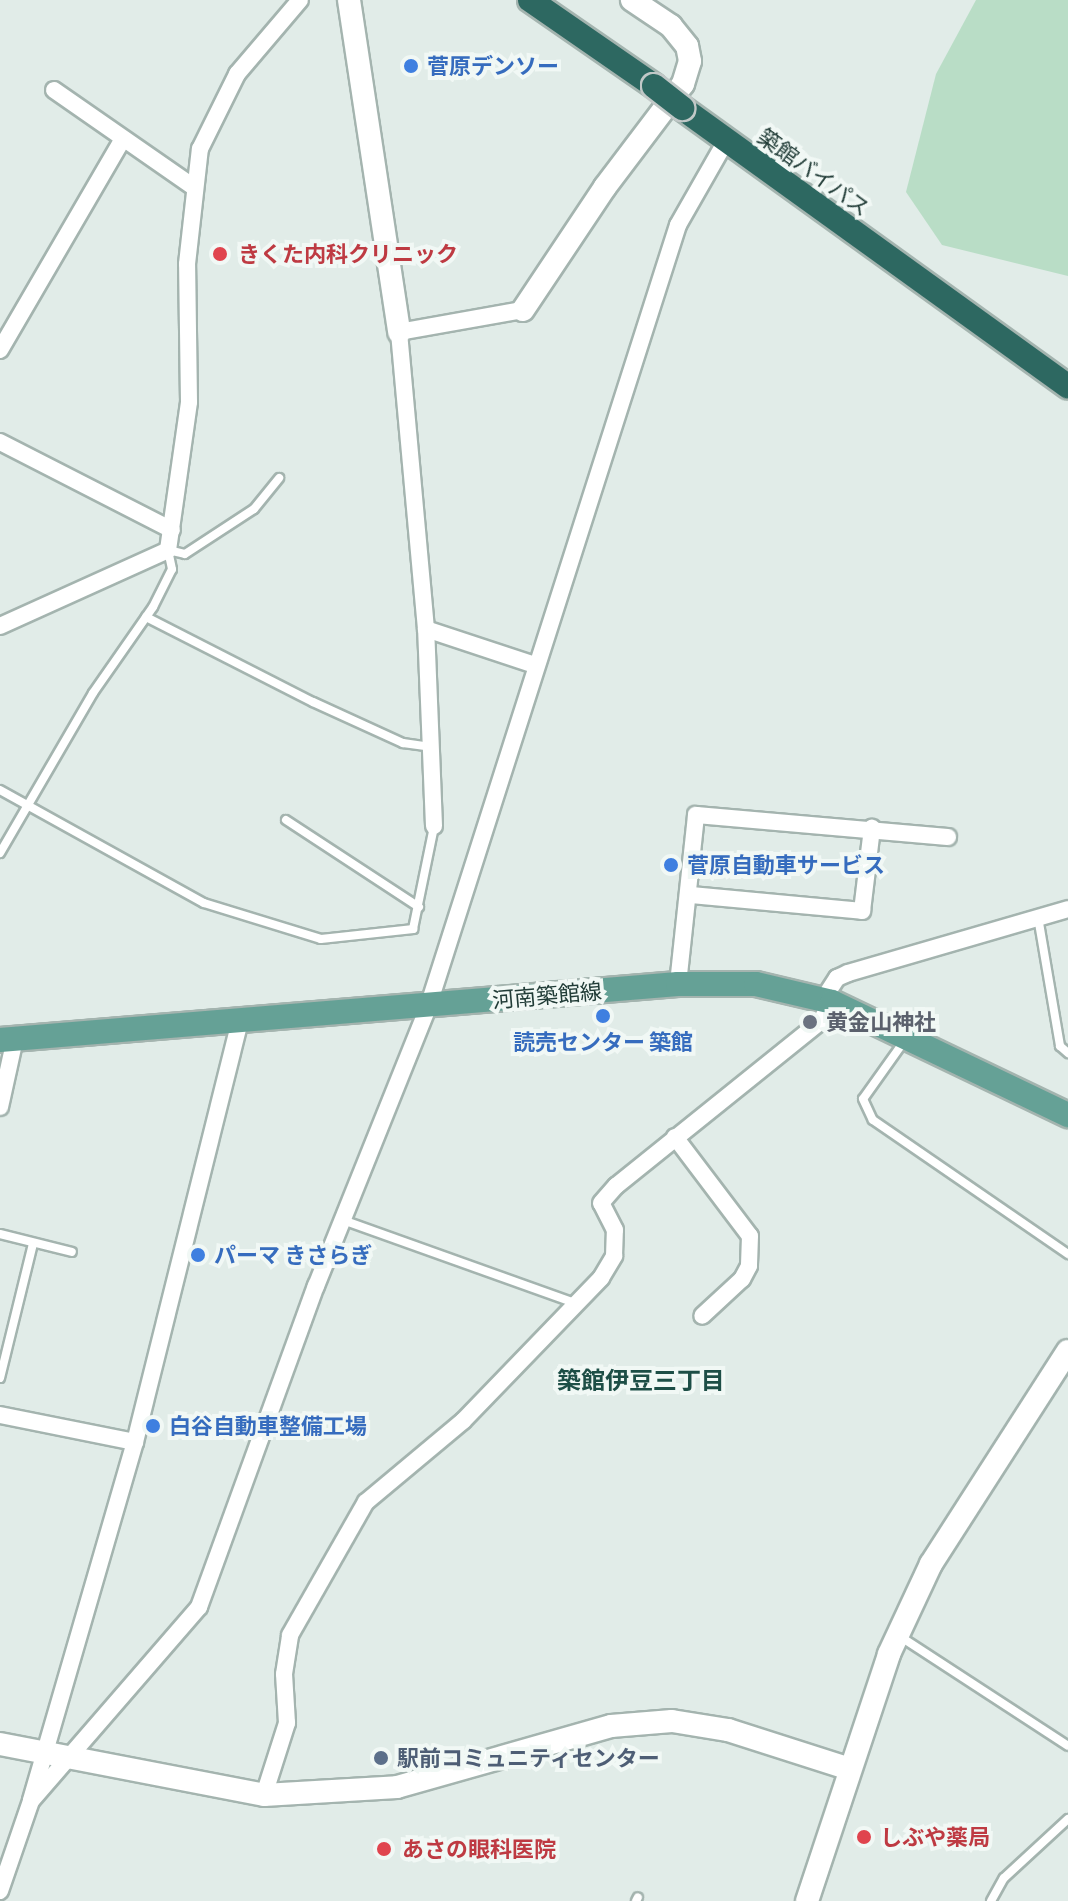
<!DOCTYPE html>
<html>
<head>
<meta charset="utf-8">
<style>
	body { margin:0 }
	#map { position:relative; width:1068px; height:1901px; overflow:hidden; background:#e1ece8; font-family:Commissioner,"Noto Sans JP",sans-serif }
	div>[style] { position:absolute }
	.green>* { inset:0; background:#b9ddc6 }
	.roads { filter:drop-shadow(2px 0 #a4b4af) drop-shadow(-2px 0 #a4b4af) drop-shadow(0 2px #a4b4af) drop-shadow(0 -2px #a4b4af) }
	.lane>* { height:8px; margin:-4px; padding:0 4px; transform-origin:4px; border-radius:4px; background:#fff }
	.street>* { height:16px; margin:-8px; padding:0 8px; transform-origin:8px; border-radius:8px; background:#fff }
	.secondary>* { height:22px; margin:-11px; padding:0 11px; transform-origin:11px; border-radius:11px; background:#fff }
	.primary>* { height:24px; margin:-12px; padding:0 12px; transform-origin:12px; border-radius:12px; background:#65a196 }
	.highway>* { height:24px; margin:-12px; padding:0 12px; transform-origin:12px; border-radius:12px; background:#2d6861 }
	.bridges { filter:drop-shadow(2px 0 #c1c8c7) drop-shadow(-2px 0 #c1c8c7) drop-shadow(0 2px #c1c8c7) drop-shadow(0 -2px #c1c8c7) }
	.highway-bridge>* { height:24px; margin:-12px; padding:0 12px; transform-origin:12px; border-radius:12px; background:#2d6861 }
	.dots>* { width:22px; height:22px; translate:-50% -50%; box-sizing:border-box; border:4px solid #f1f8f5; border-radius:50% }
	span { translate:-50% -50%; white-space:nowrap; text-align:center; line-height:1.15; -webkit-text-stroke:8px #f1f8f5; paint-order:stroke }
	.shop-label { font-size:22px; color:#366cbe; font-weight:700 }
	.left { translate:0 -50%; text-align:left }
	.street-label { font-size:22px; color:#213c37 }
	.health-label { font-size:22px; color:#be3a42; font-weight:700 }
	.worship-label { font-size:22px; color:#5b616d; font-weight:700 }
	.service-label { font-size:22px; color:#4e5e75; font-weight:700 }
	.neighbourhood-label { font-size:24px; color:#1d4e46; font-weight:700 }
</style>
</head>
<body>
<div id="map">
	<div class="green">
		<i style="clip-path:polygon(976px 0,1068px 0,1068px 276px,942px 245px,906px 192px,936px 74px)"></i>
	</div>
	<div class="roads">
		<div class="lane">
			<i style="left:146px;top:617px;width:187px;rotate:27deg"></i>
			<i style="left:313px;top:702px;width:99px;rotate:24.5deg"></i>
			<i style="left:403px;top:743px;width:28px;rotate:8deg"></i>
			<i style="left:0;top:790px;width:233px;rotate:29deg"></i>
			<i style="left:204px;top:903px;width:122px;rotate:17.1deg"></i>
			<i style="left:321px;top:939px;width:93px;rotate:-6.2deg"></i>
			<i style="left:413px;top:929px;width:104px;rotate:-78.4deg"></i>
			<i style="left:286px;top:820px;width:159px;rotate:33.2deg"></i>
			<i style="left:0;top:853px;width:185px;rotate:-59.8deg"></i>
			<i style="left:93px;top:693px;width:105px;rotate:-55.1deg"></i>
			<i style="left:153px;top:607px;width:42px;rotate:-63.4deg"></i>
			<i style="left:172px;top:569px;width:19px;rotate:-102deg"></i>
			<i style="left:168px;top:550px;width:17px;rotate:13deg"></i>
			<i style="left:185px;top:554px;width:82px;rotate:-33.1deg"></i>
			<i style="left:254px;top:509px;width:40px;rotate:-51deg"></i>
			<i style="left:1038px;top:917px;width:131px;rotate:80.3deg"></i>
			<i style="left:1060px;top:1046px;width:11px;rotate:41deg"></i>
			<i style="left:905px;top:1040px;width:72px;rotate:125.4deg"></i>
			<i style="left:863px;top:1099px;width:23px;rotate:65deg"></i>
			<i style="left:873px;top:1120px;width:237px;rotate:34.5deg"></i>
			<i style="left:343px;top:1220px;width:246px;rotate:19.7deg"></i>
			<i style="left:0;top:1234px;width:74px;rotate:14deg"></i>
			<i style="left:0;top:1378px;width:138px;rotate:-76.2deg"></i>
			<i style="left:901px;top:1637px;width:199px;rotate:33.1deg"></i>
			<i style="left:636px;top:1901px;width:4px;rotate:-63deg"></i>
			<i style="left:991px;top:1901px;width:26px;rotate:-61deg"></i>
			<i style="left:1004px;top:1878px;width:87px;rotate:-42.7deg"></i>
		</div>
		<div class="street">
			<i style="left:54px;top:90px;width:168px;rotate:34.8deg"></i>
			<i style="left:0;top:350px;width:243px;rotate:-59.8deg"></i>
			<i style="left:0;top:442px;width:193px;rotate:27.1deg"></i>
			<i style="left:0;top:626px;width:184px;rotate:-24.3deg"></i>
			<i style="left:168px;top:550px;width:149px;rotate:-81.9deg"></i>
			<i style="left:189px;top:402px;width:138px;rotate:-90.8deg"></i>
			<i style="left:187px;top:264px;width:116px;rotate:-83.6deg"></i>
			<i style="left:200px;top:149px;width:84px;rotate:-63.7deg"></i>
			<i style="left:237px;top:74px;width:97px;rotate:-49.6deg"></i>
			<i style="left:426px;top:629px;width:115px;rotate:18.3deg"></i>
			<i style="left:434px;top:826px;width:197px;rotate:-92.3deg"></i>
			<i style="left:426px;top:629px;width:298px;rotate:-95.2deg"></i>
			<i style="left:399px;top:332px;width:126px;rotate:-10.1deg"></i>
			<i style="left:691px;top:895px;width:172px;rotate:5.3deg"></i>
			<i style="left:862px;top:911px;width:84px;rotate:-83.1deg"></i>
			<i style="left:678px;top:984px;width:170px;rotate:-83.9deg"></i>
			<i style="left:696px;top:815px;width:253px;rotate:5deg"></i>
			<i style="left:824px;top:998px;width:24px;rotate:-57deg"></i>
			<i style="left:837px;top:978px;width:12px;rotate:-24deg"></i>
			<i style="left:848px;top:973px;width:229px;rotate:-16.2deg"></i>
			<i style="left:0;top:1107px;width:70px;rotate:-77.6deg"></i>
			<i style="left:675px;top:1137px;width:124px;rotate:52.9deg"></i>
			<i style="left:750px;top:1236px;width:30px;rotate:92deg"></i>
			<i style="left:749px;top:1266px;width:15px;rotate:118deg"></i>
			<i style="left:742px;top:1279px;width:54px;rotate:137.2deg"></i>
			<i style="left:0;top:1415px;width:138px;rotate:11.3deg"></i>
			<i style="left:264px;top:1795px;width:76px;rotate:-72.3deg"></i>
			<i style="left:287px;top:1723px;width:49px;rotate:-93.5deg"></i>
			<i style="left:284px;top:1674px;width:39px;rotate:-81deg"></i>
			<i style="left:290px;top:1635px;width:153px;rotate:-60.3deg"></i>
			<i style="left:366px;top:1502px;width:126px;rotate:-39.9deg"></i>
			<i style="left:463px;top:1421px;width:199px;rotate:-46deg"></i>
			<i style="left:601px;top:1278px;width:26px;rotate:-59deg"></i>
			<i style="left:614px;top:1256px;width:26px;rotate:-88deg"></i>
			<i style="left:615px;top:1230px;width:30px;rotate:-117deg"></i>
			<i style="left:601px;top:1203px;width:23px;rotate:-49deg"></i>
			<i style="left:616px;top:1186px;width:262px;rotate:-38.8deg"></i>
			<i style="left:820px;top:1022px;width:23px;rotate:-59deg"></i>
			<i style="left:31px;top:1800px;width:373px;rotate:-73.8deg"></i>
			<i style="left:135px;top:1442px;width:434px;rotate:-76deg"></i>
			<i style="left:0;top:1891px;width:95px;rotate:-71deg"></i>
			<i style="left:31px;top:1801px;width:257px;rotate:-49.1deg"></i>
			<i style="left:199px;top:1607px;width:342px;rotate:-70deg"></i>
			<i style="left:316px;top:1286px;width:301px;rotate:-68.1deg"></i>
			<i style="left:428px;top:1007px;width:821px;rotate:-72.27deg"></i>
			<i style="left:678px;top:225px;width:97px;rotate:-60.3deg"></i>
		</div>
		<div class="secondary">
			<i style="left:349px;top:0;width:336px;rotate:81.4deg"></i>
			<i style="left:523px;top:310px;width:148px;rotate:-56.3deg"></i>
			<i style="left:605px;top:187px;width:129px;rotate:-52.9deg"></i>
			<i style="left:683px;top:84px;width:24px;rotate:-73deg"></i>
			<i style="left:690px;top:61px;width:15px;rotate:-101deg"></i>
			<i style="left:687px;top:46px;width:26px;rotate:-129deg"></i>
			<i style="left:671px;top:26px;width:47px;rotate:-146.3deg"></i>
			<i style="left:0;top:1744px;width:269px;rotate:10.9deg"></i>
			<i style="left:264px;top:1795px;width:133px;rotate:-3.4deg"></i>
			<i style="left:397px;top:1787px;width:223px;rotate:-15.9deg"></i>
			<i style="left:611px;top:1726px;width:61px;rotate:-4.7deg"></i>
			<i style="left:672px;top:1721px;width:57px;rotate:9.1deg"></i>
			<i style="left:728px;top:1730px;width:128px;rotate:17.7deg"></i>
			<i style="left:807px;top:1901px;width:260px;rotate:-71.6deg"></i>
			<i style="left:889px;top:1654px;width:99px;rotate:-65deg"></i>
			<i style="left:931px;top:1564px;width:253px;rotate:-57.3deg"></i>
		</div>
		<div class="primary">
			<i style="left:0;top:1040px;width:680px;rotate:-4.72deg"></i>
			<i style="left:678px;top:984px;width:78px"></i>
			<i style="left:756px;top:984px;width:78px;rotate:13.3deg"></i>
			<i style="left:832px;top:1002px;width:262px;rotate:25.6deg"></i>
		</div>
		<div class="highway">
			<i style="left:530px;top:0;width:151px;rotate:34.7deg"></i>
			<i style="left:682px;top:108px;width:476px;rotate:35.8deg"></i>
		</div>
	</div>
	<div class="bridges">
		<div class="highway-bridge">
			<i style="left:654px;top:86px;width:36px;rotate:38deg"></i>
		</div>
	</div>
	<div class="dots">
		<i style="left:411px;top:66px;background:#3f7fe0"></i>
		<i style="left:220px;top:254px;background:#e0444e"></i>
		<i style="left:671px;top:865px;background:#3f7fe0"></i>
		<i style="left:603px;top:1016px;background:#3f7fe0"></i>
		<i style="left:810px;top:1022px;background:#6b7280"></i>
		<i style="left:198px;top:1255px;background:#3f7fe0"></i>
		<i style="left:153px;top:1426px;background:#3f7fe0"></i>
		<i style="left:381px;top:1758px;background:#5c6f8a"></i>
		<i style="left:864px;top:1837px;background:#e0444e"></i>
		<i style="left:384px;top:1849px;background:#e0444e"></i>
	</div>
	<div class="shop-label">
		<span class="left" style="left:427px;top:66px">菅原デンソー</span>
		<span class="left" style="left:687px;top:865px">菅原自動車サービス</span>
		<span style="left:603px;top:1042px">読売センター 築館</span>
		<span class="left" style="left:214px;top:1255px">パーマ きさらぎ</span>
		<span class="left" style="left:169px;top:1426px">白谷自動車整備工場</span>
	</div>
	<div class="street-label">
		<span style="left:814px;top:172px;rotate:36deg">築館バイパス</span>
		<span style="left:547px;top:995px;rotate:-5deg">河南築館線</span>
	</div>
	<div class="health-label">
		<span class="left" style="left:238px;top:254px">きくた内科クリニック</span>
		<span class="left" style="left:880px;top:1837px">しぶや薬局</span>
		<span class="left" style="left:402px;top:1849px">あさの眼科医院</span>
	</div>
	<div class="worship-label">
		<span class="left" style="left:826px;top:1022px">黄金山神社</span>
	</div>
	<div class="service-label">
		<span class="left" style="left:397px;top:1758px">駅前コミュニティセンター</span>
	</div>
	<div class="neighbourhood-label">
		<span style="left:641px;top:1380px">築館伊豆三丁目</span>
	</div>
</div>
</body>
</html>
